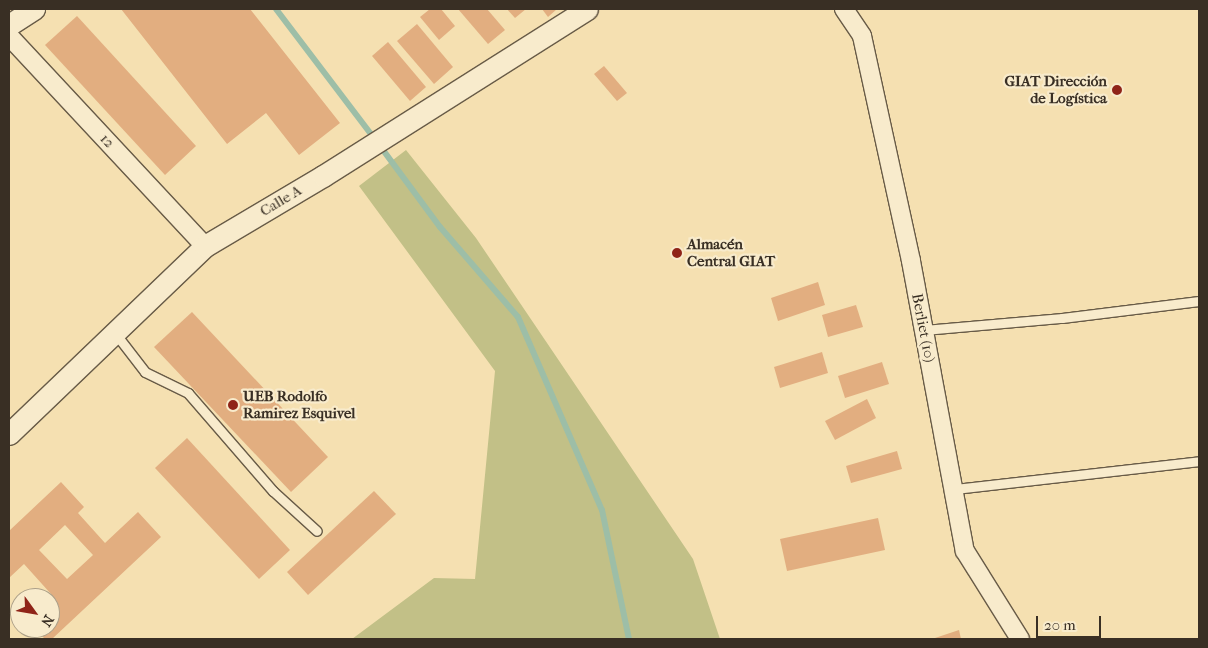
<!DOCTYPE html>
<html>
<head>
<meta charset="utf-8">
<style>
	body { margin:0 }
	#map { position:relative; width:1208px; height:648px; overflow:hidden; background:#f5e0b1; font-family:"IM FELL French Canon",serif }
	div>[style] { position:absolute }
	.green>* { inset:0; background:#c2c087 }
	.stream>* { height:6px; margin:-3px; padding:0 3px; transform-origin:3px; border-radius:3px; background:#9dbea7 }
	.building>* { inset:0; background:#e2ae80 }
	.roads { filter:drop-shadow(1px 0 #685b47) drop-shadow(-1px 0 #685b47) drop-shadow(0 1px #685b47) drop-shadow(0 -1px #685b47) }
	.service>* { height:9px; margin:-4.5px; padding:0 4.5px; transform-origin:4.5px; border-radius:4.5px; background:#f8ebcc }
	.minor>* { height:18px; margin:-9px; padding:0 9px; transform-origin:9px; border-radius:9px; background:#f8ebcc }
	.tertiary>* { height:21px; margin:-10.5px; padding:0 10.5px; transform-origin:10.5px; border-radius:10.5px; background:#f8ebcc }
	.dots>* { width:14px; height:14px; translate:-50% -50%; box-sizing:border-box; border:2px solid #f8ebcc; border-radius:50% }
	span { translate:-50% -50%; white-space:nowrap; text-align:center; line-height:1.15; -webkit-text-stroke:4.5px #f8ebcc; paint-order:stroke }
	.poi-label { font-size:15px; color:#392f24; font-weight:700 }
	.right { translate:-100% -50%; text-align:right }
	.left { translate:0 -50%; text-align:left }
	.street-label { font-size:15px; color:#392f24 }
	.frame { position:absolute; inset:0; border:10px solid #392f24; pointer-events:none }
	.north { position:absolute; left:10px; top:588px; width:50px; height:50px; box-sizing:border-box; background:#f8ebcc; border:1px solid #aca089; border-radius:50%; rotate:122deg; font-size:14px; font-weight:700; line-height:20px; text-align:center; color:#392f24 }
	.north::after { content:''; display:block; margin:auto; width:18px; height:22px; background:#8f2418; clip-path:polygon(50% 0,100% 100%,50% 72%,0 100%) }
	.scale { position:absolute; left:1036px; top:616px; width:65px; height:22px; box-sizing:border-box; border:2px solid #392f24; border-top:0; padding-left:6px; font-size:15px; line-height:18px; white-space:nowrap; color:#392f24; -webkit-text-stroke:4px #f8ebcc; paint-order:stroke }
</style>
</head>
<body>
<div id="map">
	<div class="green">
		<i style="clip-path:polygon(406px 150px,476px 238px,693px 559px,720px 639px,352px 639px,434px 578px,475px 579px,495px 371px,359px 186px)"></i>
	</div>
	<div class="stream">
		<i style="left:276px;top:9px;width:156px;rotate:52.8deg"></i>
		<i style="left:383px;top:150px;width:96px;rotate:53.5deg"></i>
		<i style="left:440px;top:227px;width:119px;rotate:49.1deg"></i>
		<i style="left:518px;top:317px;width:210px;rotate:66.5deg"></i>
		<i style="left:602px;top:510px;width:132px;rotate:78.2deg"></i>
	</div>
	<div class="building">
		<i style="clip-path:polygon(121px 9px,250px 9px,340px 123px,299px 155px,266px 113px,227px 144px)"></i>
		<i style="clip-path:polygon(430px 9px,441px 9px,455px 26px,439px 40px,420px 17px)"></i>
		<i style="clip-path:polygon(458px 9px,487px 9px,505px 30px,488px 44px)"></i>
		<i style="clip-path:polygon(507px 9px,526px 9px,515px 18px)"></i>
		<i style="clip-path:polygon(542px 9px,557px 9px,548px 17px)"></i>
		<i style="clip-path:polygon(77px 16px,196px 146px,165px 175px,45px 45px)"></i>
		<i style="clip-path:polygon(417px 24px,453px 67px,434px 84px,397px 41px)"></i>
		<i style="clip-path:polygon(388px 42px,426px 87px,410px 101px,372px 56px)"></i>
		<i style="clip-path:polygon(604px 66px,627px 93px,617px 101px,594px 74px)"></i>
		<i style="clip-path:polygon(818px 282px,825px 305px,778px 321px,771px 298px)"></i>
		<i style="clip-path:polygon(856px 305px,863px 327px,828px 337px,822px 315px)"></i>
		<i style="clip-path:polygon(192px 312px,328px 457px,291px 492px,154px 347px)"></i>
		<i style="clip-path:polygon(822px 352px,828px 373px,780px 388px,774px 367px)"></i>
		<i style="clip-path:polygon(882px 362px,889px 384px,845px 398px,838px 376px)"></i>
		<i style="clip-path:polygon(867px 399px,876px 418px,835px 440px,825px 421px)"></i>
		<i style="clip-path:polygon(187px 438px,290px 550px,259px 579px,155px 468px)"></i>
		<i style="clip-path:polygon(897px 451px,902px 469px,851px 483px,846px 466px)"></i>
		<i style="clip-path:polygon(evenodd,61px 482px,84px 507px,78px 513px,105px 543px,138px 512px,161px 537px,52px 639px,45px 639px,34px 628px,50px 628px,50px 598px,47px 598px,51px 594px,24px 564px,9px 578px,9px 531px,61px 482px,65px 525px,93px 555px,67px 579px,39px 550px,65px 525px)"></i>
		<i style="clip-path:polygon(374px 491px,396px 514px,308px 595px,287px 572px)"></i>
		<i style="clip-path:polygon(878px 518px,885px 550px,787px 571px,780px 539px)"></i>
		<i style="clip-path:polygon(959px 630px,961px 639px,932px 639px)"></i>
	</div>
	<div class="roads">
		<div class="service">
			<i style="left:924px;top:330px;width:139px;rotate:-5deg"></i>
			<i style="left:1062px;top:318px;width:138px;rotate:-7.1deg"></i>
			<i style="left:115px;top:333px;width:49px;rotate:52.4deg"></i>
			<i style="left:145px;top:372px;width:48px;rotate:26deg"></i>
			<i style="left:188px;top:393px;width:130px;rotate:49.1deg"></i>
			<i style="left:273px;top:491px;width:59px;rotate:42.3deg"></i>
			<i style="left:955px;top:489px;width:246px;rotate:-6.5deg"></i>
		</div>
		<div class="minor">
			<i style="left:844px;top:9px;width:32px;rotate:56deg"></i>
			<i style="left:862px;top:36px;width:230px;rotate:77.7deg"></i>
			<i style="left:911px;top:261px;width:295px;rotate:79.5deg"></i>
			<i style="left:965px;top:551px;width:104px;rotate:58deg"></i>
			<i style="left:9px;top:36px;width:287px;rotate:47deg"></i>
		</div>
		<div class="tertiary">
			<i style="left:9px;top:25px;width:30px;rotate:-33deg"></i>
			<i style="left:9px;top:434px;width:272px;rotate:-43.8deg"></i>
			<i style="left:205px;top:246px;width:137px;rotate:-30.7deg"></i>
			<i style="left:323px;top:176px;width:312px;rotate:-32.3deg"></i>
		</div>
	</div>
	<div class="dots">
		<i style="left:1117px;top:90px;background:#8f2418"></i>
		<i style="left:677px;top:253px;background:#8f2418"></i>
		<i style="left:233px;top:405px;background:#8f2418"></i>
	</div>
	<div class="poi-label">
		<span class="right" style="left:1107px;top:90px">GIAT Dirección<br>de Logística</span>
		<span class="left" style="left:687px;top:253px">Almacén<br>Central GIAT</span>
		<span class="left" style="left:243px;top:405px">UEB Rodolfo<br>Ramirez Esquivel</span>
	</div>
	<div class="street-label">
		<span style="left:107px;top:141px;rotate:47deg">12</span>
		<span style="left:281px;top:201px;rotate:-31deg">Calle A</span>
		<span style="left:923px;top:328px;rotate:79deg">Berliet (10)</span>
	</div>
	<div class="frame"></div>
	<div class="north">N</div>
	<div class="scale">20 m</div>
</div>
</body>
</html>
